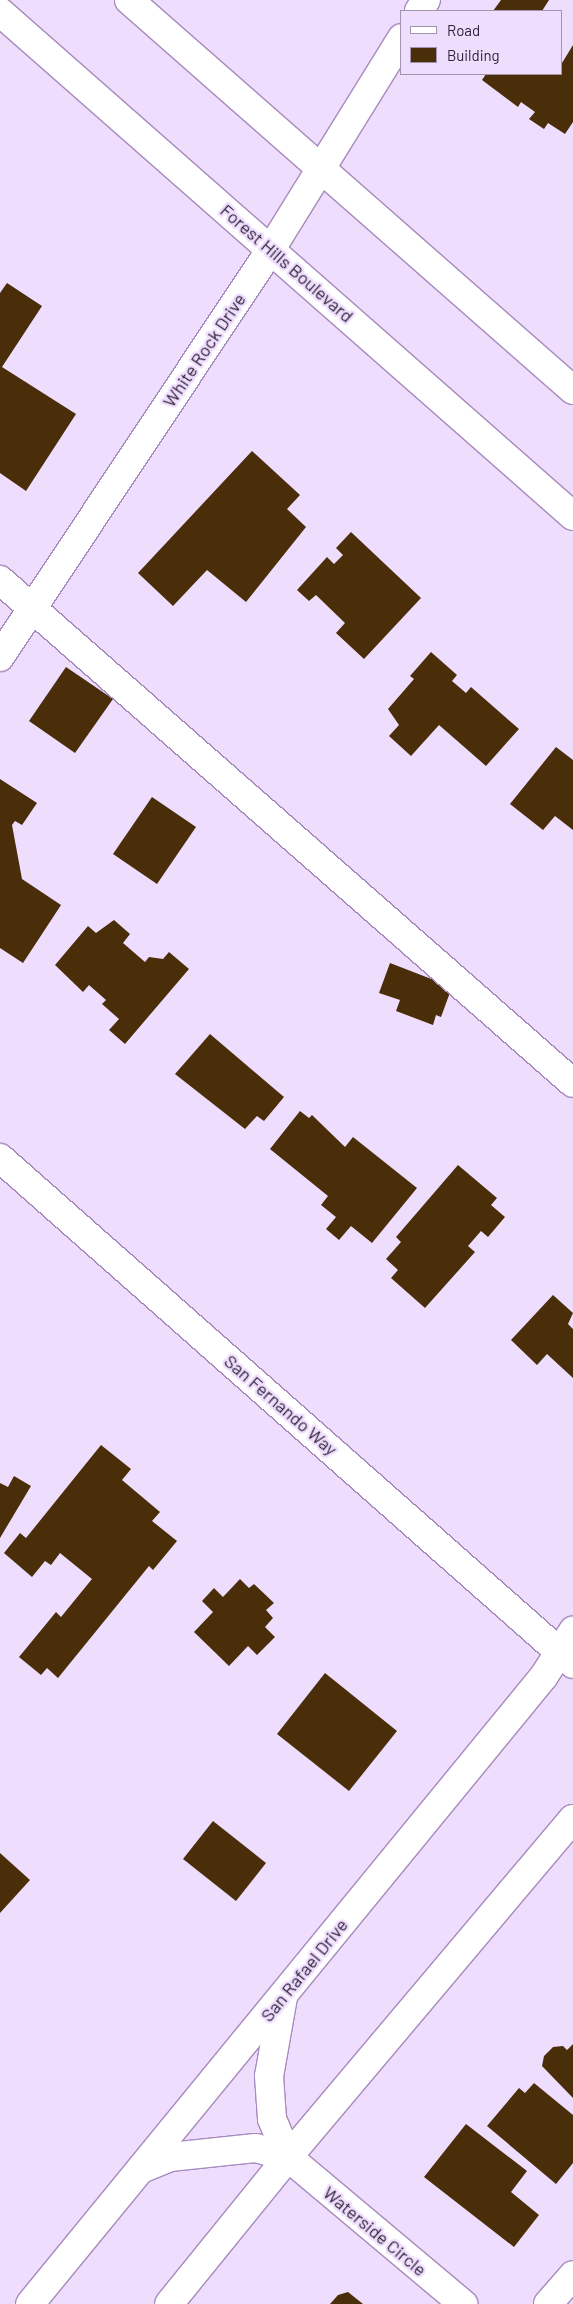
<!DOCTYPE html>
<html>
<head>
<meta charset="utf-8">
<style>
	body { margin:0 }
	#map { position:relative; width:573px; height:2304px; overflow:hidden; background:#efddfe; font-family:Barlow,sans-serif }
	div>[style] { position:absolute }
	.building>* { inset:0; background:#492e09 }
	.roads { filter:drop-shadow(1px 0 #a78bbd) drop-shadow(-1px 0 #a78bbd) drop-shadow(0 1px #a78bbd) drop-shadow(0 -1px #a78bbd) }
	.minor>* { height:28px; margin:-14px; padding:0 14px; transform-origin:14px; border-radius:14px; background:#fff }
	span { translate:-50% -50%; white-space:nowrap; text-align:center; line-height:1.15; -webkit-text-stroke:5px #efddfe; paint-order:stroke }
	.street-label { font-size:18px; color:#2e2337 }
	.legend { position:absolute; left:400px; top:10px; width:162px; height:65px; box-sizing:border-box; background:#efddfe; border:1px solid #a293ae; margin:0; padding:6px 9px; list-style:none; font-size:15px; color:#2e2337 }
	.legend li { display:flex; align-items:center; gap:10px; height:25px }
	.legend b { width:25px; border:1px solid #a293ae }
</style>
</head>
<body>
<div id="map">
	<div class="building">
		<i style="clip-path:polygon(501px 0,549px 0,542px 11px,493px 11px)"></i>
		<i style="clip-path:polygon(573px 45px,573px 122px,565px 134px,548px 123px,544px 129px,529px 119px,535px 112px,521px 102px,518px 107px,482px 80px,486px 74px,562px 74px,562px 63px)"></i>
		<i style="clip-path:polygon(7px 283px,42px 306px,2px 367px,76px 414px,26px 491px,0 473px,0 293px)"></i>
		<i style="clip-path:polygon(252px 451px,300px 495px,287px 509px,306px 527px,246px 602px,207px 570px,173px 606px,138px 573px)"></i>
		<i style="clip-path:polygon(351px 532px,421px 598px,364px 659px,336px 633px,345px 623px,316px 595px,309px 601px,297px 590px,327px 557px,334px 564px,343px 555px,336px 548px)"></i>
		<i style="clip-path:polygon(431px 652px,457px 675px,452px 681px,466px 693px,471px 687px,519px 729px,486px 766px,439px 725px,411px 756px,389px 736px,399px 725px,388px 709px,414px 679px,410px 676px)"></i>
		<i style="clip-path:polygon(66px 667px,113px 699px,75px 753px,29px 721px)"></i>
		<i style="clip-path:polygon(556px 747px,573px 760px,573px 830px,555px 816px,543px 830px,510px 804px)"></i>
		<i style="clip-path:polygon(0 779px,37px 803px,22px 825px,15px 821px,12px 825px,22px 879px,61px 905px,23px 963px,0 948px)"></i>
		<i style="clip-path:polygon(152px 797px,196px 827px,157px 884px,113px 854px)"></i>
		<i style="clip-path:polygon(114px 920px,130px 934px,123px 943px,145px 962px,149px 957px,163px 959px,169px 952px,189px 969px,125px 1044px,109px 1030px,119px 1019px,102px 1004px,106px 1000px,89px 985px,83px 992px,55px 965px,88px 926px,96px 933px)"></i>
		<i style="clip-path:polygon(390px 963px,452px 987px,441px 1017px,436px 1015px,433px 1025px,396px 1011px,400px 1000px,379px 993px)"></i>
		<i style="clip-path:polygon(210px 1034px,284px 1097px,264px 1121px,257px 1116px,245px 1129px,175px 1074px)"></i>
		<i style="clip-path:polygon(300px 1111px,309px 1118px,312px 1115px,345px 1147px,353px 1137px,417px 1188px,372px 1243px,351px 1226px,339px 1240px,326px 1229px,336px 1217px,321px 1205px,328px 1196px,270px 1149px)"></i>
		<i style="clip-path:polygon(458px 1165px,497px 1198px,491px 1205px,505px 1217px,488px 1237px,481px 1231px,468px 1246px,475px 1252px,425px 1308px,391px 1278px,398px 1270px,386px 1259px,401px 1242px,396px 1237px)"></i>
		<i style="clip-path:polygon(553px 1295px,573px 1313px,568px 1324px,573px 1329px,573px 1378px,547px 1354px,537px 1365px,511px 1340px)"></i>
		<i style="clip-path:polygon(101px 1445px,131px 1469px,122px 1480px,160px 1512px,152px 1521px,177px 1541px,153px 1570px,149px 1566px,58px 1678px,47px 1668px,41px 1675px,19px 1657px,56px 1612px,61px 1617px,92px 1579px,60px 1553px,51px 1565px,45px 1561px,32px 1577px,4px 1553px,20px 1533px,26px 1538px)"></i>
		<i style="clip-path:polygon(14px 1476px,31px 1486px,0 1538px,0 1483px,8px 1487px)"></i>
		<i style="clip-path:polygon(240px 1579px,249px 1588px,254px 1584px,274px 1603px,266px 1610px,273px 1618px,265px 1627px,275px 1637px,257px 1655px,248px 1646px,229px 1666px,194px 1632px,213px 1612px,202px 1601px,214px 1588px,223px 1597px)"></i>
		<i style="clip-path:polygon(325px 1673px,397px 1731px,349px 1791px,277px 1734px)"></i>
		<i style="clip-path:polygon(213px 1821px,266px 1863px,236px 1901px,183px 1859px)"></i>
		<i style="clip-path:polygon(0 1853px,30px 1880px,0 1913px)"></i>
		<i style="clip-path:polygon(573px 2044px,573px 2098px,542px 2066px,544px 2056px,553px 2047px,563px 2046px,567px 2050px)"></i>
		<i style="clip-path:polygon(534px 2083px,573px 2115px,573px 2163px,556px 2184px,487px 2126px,519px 2088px,525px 2093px)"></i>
		<i style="clip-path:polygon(466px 2124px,527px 2171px,511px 2192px,539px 2215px,514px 2247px,424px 2177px)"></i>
		<i style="clip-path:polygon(348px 2292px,363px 2304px,330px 2304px,338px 2295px)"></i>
	</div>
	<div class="roads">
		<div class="minor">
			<i style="left:129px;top:0;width:591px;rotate:41.3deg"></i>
			<i style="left:419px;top:11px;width:13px;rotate:-58deg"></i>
			<i style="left:0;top:12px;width:763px;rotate:41.33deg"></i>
			<i style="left:0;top:580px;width:762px;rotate:41.28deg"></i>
			<i style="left:0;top:657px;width:490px;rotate:-56.4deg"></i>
			<i style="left:271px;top:249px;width:248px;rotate:-58.2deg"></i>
			<i style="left:0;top:1158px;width:764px;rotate:41.45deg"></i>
			<i style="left:283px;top:1997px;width:80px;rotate:100deg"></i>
			<i style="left:269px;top:2076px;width:43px;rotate:86deg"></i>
			<i style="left:272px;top:2119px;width:41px;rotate:67.2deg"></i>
			<i style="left:288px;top:2157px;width:229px;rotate:40deg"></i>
			<i style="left:141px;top:2169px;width:31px;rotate:-22deg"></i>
			<i style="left:170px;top:2157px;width:86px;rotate:-6deg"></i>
			<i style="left:256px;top:2148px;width:33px;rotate:16deg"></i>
			<i style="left:30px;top:2304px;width:812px;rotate:-50.7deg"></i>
			<i style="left:544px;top:1676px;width:54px;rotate:-57.2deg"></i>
			<i style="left:169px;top:2304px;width:189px;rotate:-51deg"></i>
			<i style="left:288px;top:2157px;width:442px;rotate:-49.9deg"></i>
			<i style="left:548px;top:2304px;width:38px;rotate:-49deg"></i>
		</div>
	</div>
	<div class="street-label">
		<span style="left:287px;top:263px;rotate:41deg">Forest Hills Boulevard</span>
		<span style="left:204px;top:350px;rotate:-56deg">White Rock Drive</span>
		<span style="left:281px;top:1405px;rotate:41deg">San Fernando Way</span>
		<span style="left:304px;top:1970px;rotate:-51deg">San Rafael Drive</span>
		<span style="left:375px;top:2231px;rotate:40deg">Waterside Circle</span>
	</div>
	<ul class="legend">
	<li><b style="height:6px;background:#fff"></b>Road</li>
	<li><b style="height:14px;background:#492e09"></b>Building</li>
	</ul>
</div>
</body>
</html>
